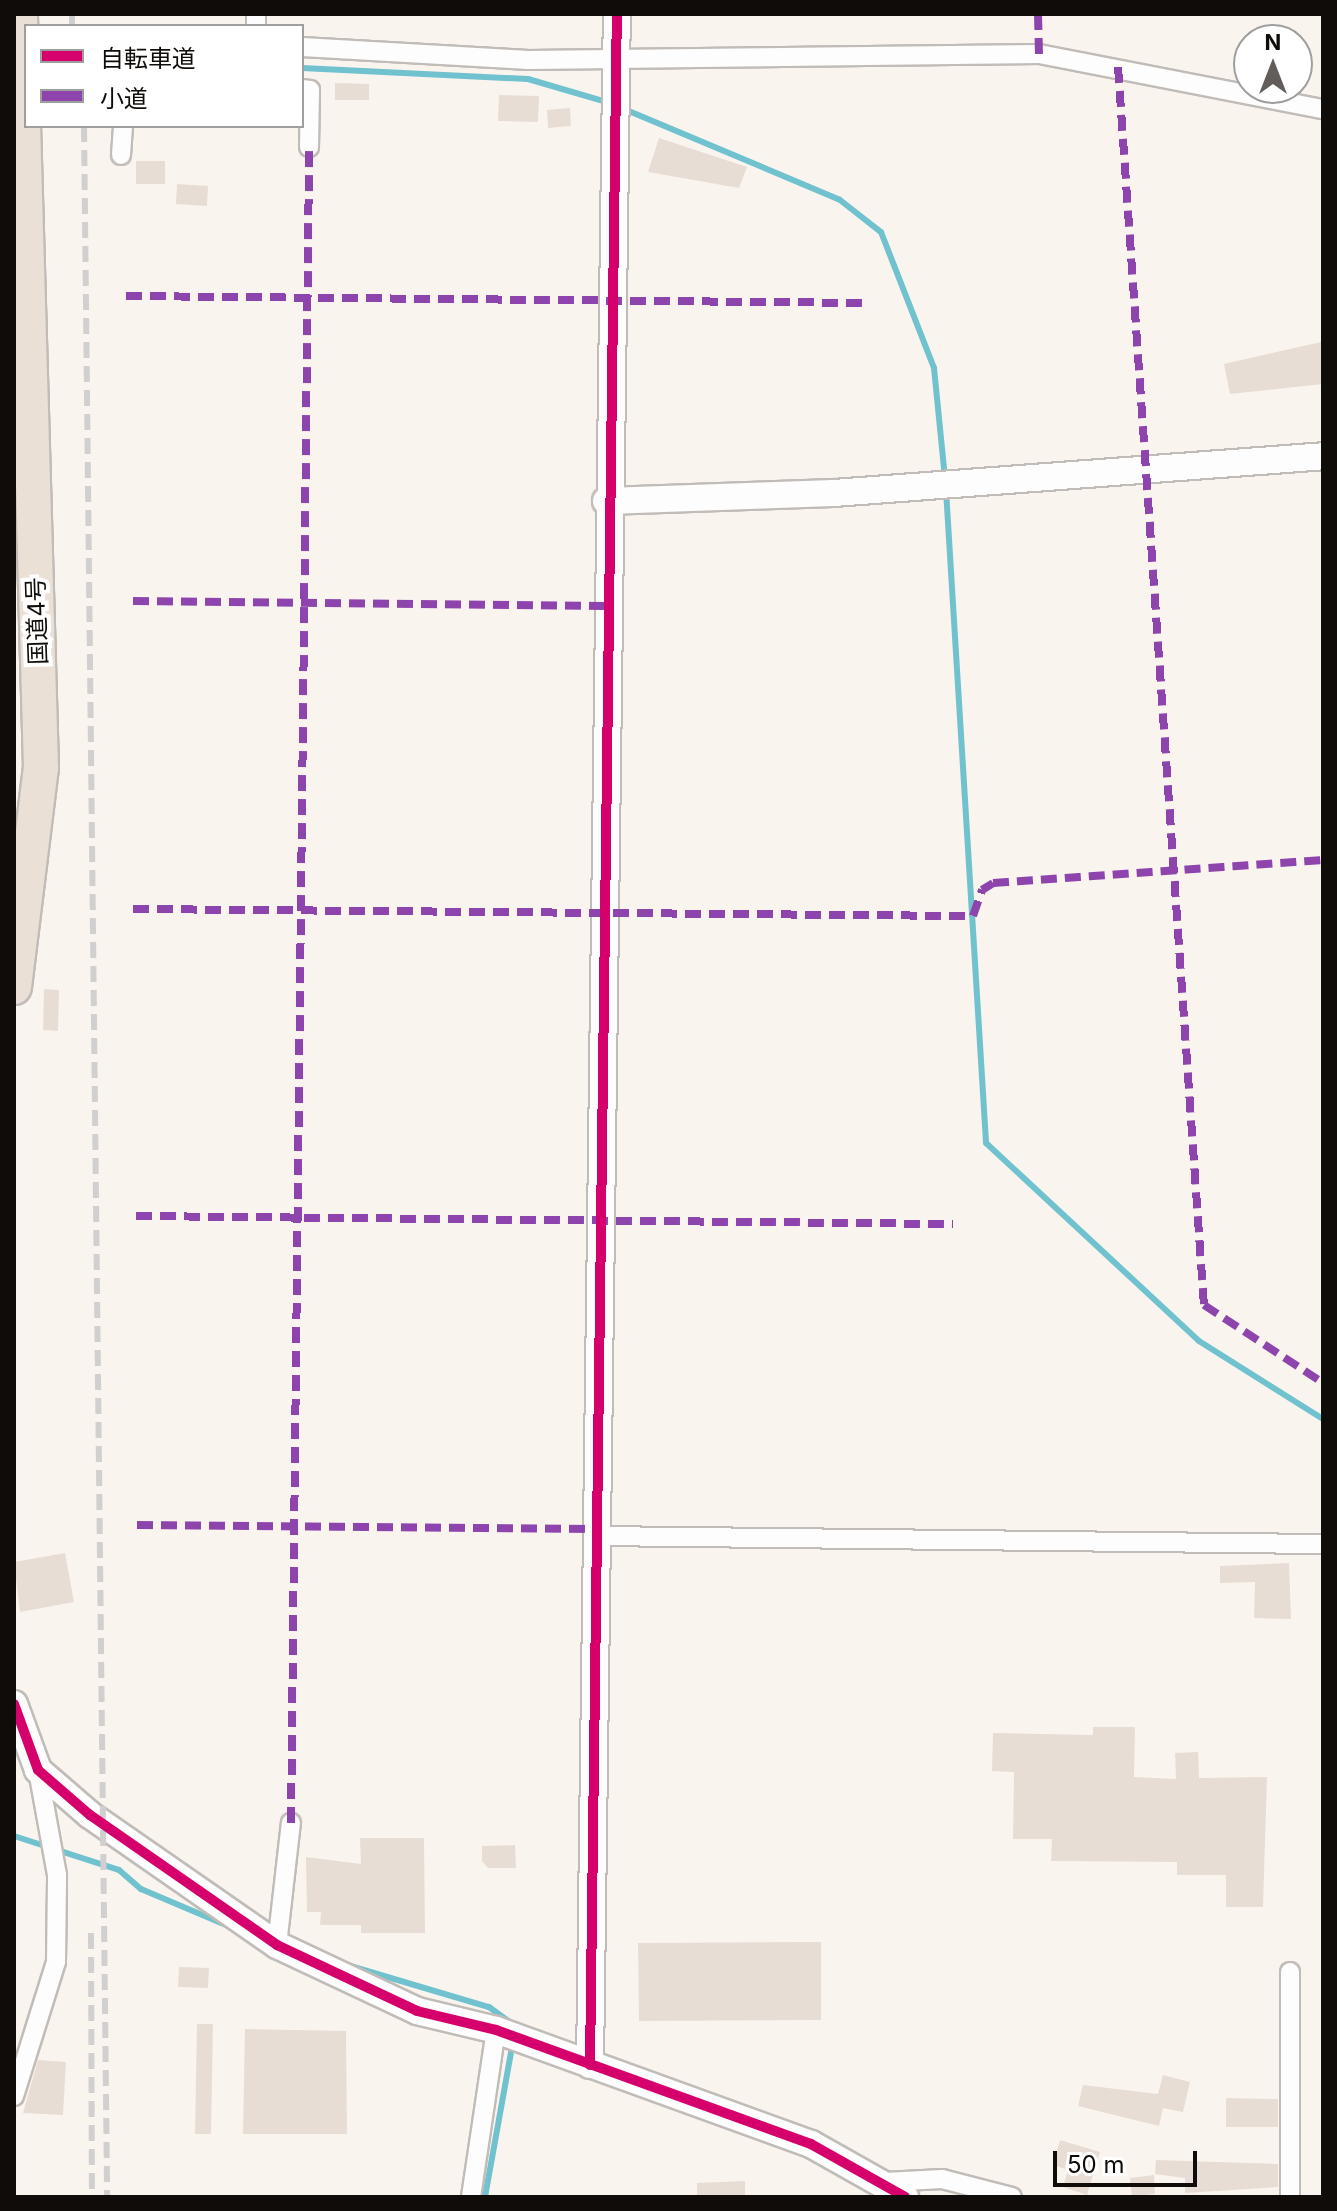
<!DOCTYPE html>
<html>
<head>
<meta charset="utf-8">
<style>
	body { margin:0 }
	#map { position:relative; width:1337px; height:2211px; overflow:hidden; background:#faf4ef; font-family:Inter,"Noto Sans JP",sans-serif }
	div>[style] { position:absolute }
	.stream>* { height:6px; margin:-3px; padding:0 3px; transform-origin:3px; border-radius:3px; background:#70c2ce }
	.building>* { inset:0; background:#e8ddd4 }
	.roads { filter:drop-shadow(2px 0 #c1bcb7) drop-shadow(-2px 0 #c1bcb7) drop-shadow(0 2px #c1bcb7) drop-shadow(0 -2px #c1bcb7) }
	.street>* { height:18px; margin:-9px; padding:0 9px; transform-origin:9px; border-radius:9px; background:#fefdfd }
	.secondary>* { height:26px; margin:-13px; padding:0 13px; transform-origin:13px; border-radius:13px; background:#fefdfd }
	.highway>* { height:34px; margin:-17px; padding:0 17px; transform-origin:17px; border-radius:17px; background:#ebe0d6 }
	.rail>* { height:6px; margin-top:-3px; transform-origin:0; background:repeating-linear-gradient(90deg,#d1cfcf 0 16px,transparent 0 24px) }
	.quiet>* { height:8px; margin-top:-4px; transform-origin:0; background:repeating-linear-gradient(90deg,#8e44ad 0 16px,transparent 0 24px) }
	.cycleway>* { height:10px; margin:-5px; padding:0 5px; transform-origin:5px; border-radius:5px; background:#d6006c }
	span { translate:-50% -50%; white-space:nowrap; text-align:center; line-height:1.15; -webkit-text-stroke:8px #fff; paint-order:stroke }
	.street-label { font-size:24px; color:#100c09 }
	.frame { position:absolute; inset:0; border:16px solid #100c09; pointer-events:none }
	.legend { position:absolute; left:24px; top:24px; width:280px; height:104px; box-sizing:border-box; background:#fff; border:2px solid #9f9e9d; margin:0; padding:10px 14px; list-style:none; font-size:24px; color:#100c09 }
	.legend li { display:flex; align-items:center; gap:16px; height:40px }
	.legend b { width:40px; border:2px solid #9f9e9d }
	.north { position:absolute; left:1233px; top:24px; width:80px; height:80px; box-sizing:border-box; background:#fff; border:2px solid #9f9e9d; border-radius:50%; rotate:0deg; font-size:22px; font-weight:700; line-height:32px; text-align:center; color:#100c09 }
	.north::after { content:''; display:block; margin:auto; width:28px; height:36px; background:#625d5a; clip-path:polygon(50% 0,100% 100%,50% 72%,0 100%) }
	.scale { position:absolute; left:1053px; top:2151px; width:144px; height:36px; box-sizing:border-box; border:4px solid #100c09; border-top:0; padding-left:10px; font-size:24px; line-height:28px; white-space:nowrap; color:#100c09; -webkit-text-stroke:6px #fff; paint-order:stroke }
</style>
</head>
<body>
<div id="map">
	<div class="stream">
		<i style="left:302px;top:68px;width:226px;rotate:2.8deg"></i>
		<i style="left:528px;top:79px;width:85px;rotate:16.3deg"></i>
		<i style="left:624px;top:109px;width:234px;rotate:22.8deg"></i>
		<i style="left:840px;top:200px;width:52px;rotate:38deg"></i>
		<i style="left:881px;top:232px;width:146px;rotate:68.7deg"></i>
		<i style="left:934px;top:368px;width:112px;rotate:84.3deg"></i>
		<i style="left:946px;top:490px;width:654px;rotate:86.49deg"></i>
		<i style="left:986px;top:1143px;width:291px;rotate:42.9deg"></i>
		<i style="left:1199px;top:1341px;width:146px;rotate:32.2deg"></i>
		<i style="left:14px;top:1836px;width:110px;rotate:17.9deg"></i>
		<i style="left:119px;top:1870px;width:29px;rotate:41deg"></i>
		<i style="left:141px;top:1889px;width:100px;rotate:23deg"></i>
		<i style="left:347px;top:1965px;width:148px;rotate:16.5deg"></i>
		<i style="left:489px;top:2007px;width:34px;rotate:36deg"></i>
		<i style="left:485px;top:2197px;width:158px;rotate:-79.8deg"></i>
	</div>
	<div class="building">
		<i style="clip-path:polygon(335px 83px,369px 84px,369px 100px,335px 100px)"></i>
		<i style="clip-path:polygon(499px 95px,539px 96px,538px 122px,498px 121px)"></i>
		<i style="clip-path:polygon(570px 108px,571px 126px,548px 128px,547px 110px)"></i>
		<i style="clip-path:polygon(659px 138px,747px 167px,739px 188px,648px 172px)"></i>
		<i style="clip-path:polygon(136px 161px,165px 161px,165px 184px,136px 184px)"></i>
		<i style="clip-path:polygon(177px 184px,208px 186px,207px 206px,176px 204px)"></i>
		<i style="clip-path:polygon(1321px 342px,1323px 384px,1230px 394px,1224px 364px)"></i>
		<i style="clip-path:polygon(44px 989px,59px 990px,58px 1031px,43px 1030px)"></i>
		<i style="clip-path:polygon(65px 1553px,74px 1602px,20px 1612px,14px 1562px)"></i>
		<i style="clip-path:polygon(1289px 1563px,1291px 1619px,1254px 1618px,1255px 1582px,1220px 1583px,1220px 1566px)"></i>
		<i style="clip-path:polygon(1093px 1727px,1135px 1727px,1134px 1777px,1176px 1779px,1175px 1753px,1198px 1752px,1199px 1778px,1267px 1777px,1263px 1907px,1226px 1907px,1226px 1875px,1177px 1875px,1177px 1862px,1051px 1861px,1052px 1839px,1013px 1839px,1014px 1772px,992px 1771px,993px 1733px,1093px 1735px)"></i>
		<i style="clip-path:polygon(360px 1838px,424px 1838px,425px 1933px,361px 1933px,361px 1925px,320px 1925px,321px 1912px,307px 1912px,306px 1857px,361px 1864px)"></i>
		<i style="clip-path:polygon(515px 1845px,516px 1868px,488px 1868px,482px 1861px,482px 1846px)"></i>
		<i style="clip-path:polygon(821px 1942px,821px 2020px,639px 2021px,638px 1943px)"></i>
		<i style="clip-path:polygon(179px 1967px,209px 1968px,208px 1988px,178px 1987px)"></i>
		<i style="clip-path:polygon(197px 2024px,213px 2024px,211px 2134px,195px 2134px)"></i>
		<i style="clip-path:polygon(245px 2029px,346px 2031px,347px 2134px,243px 2134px)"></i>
		<i style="clip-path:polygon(38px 2060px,66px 2062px,63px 2115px,23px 2113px)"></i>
		<i style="clip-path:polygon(1163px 2075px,1190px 2082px,1183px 2112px,1163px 2108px,1159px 2126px,1078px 2106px,1083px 2085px,1158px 2094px)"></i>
		<i style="clip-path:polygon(1226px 2098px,1278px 2099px,1278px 2127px,1226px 2127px)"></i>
		<i style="clip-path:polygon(1060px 2140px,1100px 2152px,1087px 2195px,1063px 2187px,1068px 2170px,1053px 2165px)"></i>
		<i style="clip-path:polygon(1156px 2160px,1278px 2164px,1278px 2187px,1185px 2193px,1185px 2178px,1155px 2174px)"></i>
		<i style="clip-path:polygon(1154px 2175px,1155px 2194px,1132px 2196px,1130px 2178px)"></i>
		<i style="clip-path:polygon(745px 2181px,745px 2197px,697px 2197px,697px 2183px)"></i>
	</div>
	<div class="roads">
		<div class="street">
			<i style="left:256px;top:14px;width:12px;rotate:90deg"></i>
			<i style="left:302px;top:47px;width:227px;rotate:3.3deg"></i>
			<i style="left:529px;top:60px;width:510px;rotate:-0.67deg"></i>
			<i style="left:1039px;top:54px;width:289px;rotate:11deg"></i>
			<i style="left:302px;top:89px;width:8px;rotate:7deg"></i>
			<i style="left:310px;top:90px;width:57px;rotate:91deg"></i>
			<i style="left:121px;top:155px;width:29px;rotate:-86deg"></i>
			<i style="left:594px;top:1536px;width:729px;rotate:0.63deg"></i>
			<i style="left:277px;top:1945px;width:123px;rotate:-83.5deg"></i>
			<i style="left:1290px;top:1972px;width:225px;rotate:90deg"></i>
			<i style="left:14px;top:2096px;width:140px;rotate:-72.6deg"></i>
			<i style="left:56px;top:1962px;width:87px;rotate:-89.3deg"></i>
			<i style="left:57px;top:1875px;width:107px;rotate:-100.3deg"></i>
			<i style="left:885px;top:2182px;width:57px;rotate:-3deg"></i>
			<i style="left:942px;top:2179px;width:72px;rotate:14.4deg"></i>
			<i style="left:471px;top:2197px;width:169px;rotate:-81.5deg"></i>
		</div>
		<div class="secondary">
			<i style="left:606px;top:501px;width:228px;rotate:-2deg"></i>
			<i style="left:834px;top:493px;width:490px;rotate:-4.3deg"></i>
			<i style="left:14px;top:1704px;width:70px;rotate:70deg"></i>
			<i style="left:38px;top:1770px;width:69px;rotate:40.9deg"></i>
			<i style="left:90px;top:1815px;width:228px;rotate:34.8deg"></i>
			<i style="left:277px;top:1945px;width:155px;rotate:25.2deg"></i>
			<i style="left:417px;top:2011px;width:81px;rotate:13.5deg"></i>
			<i style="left:496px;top:2030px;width:335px;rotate:19.9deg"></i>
			<i style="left:811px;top:2144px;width:108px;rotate:29.4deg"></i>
			<i style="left:590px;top:2065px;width:2051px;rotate:-89.25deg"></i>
		</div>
		<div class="highway">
			<i style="left:14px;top:987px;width:221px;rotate:-83deg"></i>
			<i style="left:41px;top:768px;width:754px;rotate:-91.6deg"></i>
		</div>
	</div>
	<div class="rail">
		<i style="left:72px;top:14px;width:12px;rotate:90deg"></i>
		<i style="left:84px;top:126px;width:2071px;rotate:89.36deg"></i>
		<i style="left:91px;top:1933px;width:264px;rotate:89.8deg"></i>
	</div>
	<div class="quiet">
		<i style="left:1038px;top:14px;width:40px;rotate:88.6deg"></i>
		<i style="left:1118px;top:67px;width:1241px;rotate:86.03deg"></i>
		<i style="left:1204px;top:1305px;width:142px;rotate:33.2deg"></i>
		<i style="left:126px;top:296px;width:744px;rotate:0.54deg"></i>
		<i style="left:133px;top:601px;width:472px;rotate:0.6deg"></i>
		<i style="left:133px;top:909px;width:840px;rotate:0.48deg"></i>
		<i style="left:973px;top:916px;width:28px;rotate:-71deg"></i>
		<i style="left:982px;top:890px;width:13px;rotate:-32deg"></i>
		<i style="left:993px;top:883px;width:331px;rotate:-4deg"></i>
		<i style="left:136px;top:1216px;width:817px;rotate:0.56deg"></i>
		<i style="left:137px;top:1525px;width:457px;rotate:0.5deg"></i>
		<i style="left:291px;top:1823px;width:1676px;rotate:-89.38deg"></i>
	</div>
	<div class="cycleway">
		<i style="left:14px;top:1704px;width:70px;rotate:70deg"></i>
		<i style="left:38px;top:1770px;width:69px;rotate:40.9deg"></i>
		<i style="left:90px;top:1815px;width:228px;rotate:34.8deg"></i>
		<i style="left:277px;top:1945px;width:155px;rotate:25.2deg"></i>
		<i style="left:417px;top:2011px;width:81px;rotate:13.5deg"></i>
		<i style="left:496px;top:2030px;width:335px;rotate:19.9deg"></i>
		<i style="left:811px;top:2144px;width:108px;rotate:29.4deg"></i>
		<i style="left:590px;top:2065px;width:2051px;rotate:-89.25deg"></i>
	</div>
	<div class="street-label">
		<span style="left:37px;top:621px;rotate:-92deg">国道4号</span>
	</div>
	<div class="frame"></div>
	<ul class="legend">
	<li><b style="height:10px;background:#d6006c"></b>自転車道</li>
	<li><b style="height:10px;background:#8e44ad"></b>小道</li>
	</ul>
	<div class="north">N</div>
	<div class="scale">50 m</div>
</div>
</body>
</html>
